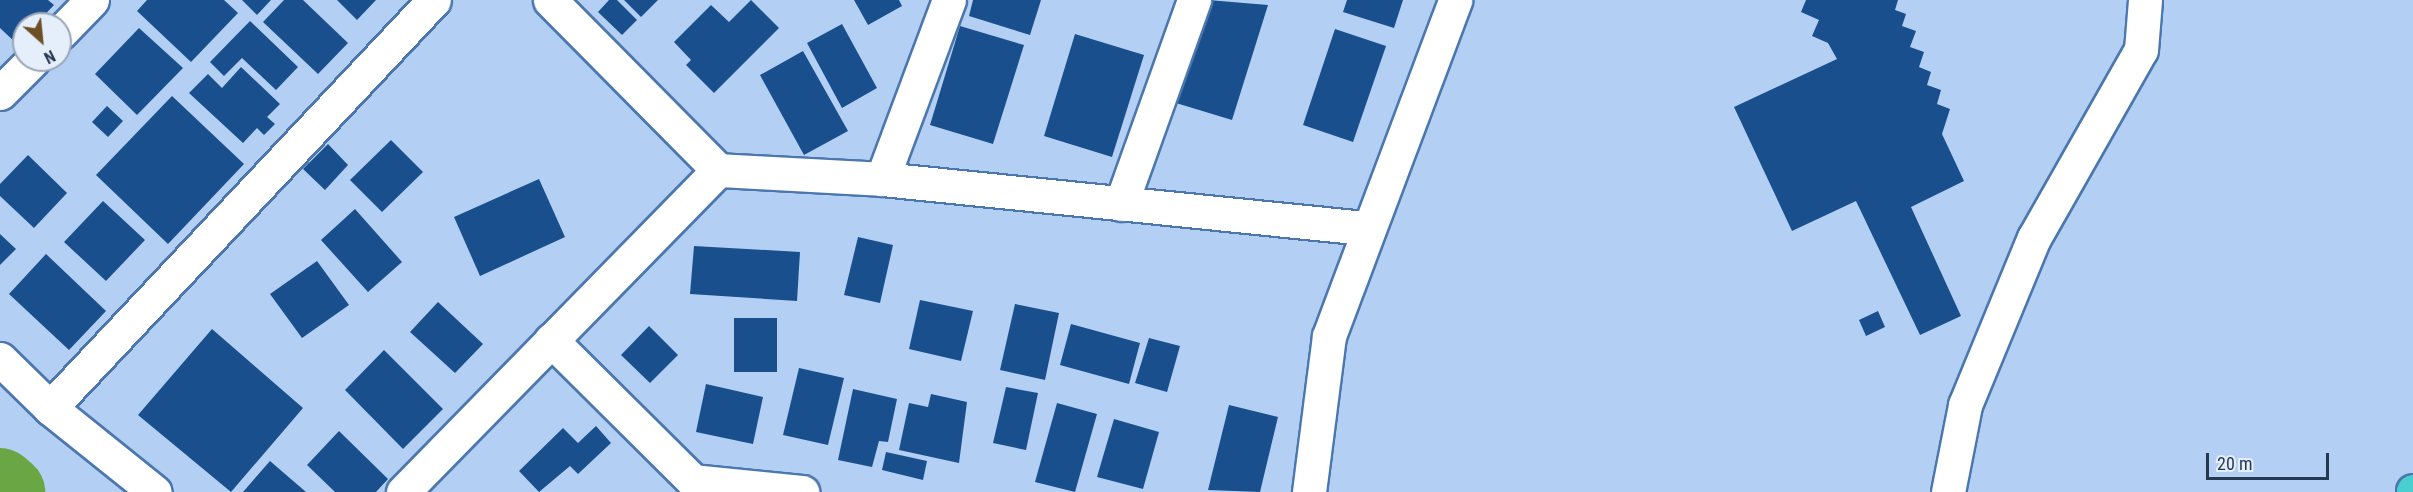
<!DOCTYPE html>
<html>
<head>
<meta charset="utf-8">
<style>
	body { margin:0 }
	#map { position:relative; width:2413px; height:492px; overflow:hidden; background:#b3d0f4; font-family:"Roboto Condensed",sans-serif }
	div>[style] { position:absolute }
	.river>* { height:74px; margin:-37px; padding:0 37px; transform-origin:37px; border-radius:37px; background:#6aa744 }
	.building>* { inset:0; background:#1a4f8d }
	.roads { filter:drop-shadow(2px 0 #4b77ae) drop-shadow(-2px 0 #4b77ae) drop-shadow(0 2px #4b77ae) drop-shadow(0 -2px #4b77ae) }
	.minor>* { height:33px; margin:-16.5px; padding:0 16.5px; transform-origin:16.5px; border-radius:16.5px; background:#fff }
	.tertiary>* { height:33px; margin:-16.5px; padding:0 16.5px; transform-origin:16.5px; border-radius:16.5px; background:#fff }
	.motorway>* { height:33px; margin:-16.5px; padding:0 16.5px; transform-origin:16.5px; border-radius:16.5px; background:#49cfcf }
	span { translate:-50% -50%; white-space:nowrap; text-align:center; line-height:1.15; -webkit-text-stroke:6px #e5effb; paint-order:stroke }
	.north { position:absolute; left:12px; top:12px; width:60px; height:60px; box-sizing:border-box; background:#e5effb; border:2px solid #99a6b7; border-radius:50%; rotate:153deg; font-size:16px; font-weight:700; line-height:24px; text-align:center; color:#263952 }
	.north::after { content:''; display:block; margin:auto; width:21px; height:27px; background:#6d4f23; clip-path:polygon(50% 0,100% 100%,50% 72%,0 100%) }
	.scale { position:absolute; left:2206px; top:453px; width:123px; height:27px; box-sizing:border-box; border:3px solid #263952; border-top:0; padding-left:8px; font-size:18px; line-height:21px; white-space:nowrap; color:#263952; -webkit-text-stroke:4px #e5effb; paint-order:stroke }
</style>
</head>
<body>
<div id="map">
	<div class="river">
		<i style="left:0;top:485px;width:11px;rotate:41deg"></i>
	</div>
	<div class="building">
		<i style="clip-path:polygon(0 0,48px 0,54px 5px,36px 24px,24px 24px,24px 37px,17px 44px,0 28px)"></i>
		<i style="clip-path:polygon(147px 0,224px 0,238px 13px,191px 62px,137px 11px)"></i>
		<i style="clip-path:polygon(242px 0,271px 0,257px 15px)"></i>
		<i style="clip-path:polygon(284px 0,303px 0,348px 43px,318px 74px,263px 22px)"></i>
		<i style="clip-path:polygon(337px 0,376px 0,357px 20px)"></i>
		<i style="clip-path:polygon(609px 0,617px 0,637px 20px,622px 35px,598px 12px)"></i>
		<i style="clip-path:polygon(624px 0,658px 0,641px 17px)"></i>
		<i style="clip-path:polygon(751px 0,779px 28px,714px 93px,686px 65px,691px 60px,674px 42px,711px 5px,729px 22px)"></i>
		<i style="clip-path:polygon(854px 0,899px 0,902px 6px,868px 25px)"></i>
		<i style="clip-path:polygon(973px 0,1041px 0,1030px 35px,969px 16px)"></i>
		<i style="clip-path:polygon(1208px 0,1268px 5px,1232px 120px,1176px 103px)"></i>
		<i style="clip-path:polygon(1347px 0,1403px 0,1394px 28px,1343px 12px)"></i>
		<i style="clip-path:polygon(1806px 0,1898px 0,1895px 10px,1906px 14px,1902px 26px,1916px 31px,1910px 47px,1924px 52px,1919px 67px,1931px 72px,1927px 85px,1941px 90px,1937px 104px,1950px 109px,1942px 134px,1964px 181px,1911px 207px,1961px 316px,1920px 335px,1856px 201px,1792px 231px,1734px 107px,1837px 59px,1828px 43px,1812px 36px,1819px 20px,1801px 12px)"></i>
		<i style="clip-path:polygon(250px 21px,298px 67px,276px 90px,242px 58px,224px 76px,210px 62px)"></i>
		<i style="clip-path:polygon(842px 24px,877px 88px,842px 108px,807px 43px)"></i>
		<i style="clip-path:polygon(960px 26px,1024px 45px,993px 144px,930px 125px)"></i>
		<i style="clip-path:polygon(139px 28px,183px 68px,137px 115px,95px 74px)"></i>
		<i style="clip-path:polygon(1335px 29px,1386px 46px,1353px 142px,1303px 125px)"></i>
		<i style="clip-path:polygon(1075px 34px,1144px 55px,1112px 157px,1044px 136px)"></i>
		<i style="clip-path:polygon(803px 51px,848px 131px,804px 155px,760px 75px)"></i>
		<i style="clip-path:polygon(241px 67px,280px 104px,267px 117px,275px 124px,264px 135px,257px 128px,243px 143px,189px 93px,208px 74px,222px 88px)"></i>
		<i style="clip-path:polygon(172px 96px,244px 164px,168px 244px,96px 175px)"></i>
		<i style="clip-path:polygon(107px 106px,123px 121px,108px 137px,92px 122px)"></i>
		<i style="clip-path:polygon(391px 140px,423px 172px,382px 212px,350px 180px)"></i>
		<i style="clip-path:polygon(328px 144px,348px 165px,325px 190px,303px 169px)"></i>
		<i style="clip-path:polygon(28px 155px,67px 193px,34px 228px,0 196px,0 184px)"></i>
		<i style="clip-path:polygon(539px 179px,565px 237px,480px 276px,454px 217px)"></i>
		<i style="clip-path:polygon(103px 201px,145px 240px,106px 281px,64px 242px)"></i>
		<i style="clip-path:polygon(355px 209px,402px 262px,368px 292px,321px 240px)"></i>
		<i style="clip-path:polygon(0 234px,16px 249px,0 265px)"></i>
		<i style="clip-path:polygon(858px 237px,893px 245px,880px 303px,844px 295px)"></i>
		<i style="clip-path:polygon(694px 246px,800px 252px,797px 301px,690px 294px)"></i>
		<i style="clip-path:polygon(46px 254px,106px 311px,69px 350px,9px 294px)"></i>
		<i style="clip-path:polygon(317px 261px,349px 305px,302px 338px,270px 294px)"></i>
		<i style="clip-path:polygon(920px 300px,973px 311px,961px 361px,909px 349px)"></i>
		<i style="clip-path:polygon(438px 302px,483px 344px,455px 373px,410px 332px)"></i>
		<i style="clip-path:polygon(1015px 304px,1059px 313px,1045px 380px,1000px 370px)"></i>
		<i style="clip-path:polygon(1878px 311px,1885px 327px,1866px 336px,1859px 320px)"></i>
		<i style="clip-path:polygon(734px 318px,777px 318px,777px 372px,734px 372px)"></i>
		<i style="clip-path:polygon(1071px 324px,1140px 343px,1129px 384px,1060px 365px)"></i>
		<i style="clip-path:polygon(649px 326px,678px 355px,650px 383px,621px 355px)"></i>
		<i style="clip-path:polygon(212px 329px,303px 408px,231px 492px,138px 415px)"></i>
		<i style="clip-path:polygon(1149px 338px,1180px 346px,1167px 392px,1135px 383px)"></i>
		<i style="clip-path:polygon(384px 350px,443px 409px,403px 449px,345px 390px)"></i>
		<i style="clip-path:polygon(799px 368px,844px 378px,828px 445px,783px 435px)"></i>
		<i style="clip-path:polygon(706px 384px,763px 397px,753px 444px,696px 432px)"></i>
		<i style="clip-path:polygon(1006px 387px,1038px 393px,1026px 450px,993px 443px)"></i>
		<i style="clip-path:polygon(853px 389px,897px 399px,888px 442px,879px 441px,872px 467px,838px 460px)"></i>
		<i style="clip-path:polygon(931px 394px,967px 402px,959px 463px,899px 450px,909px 403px,928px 407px)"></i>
		<i style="clip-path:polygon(1057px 403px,1097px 414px,1075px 492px,1035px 482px)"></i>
		<i style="clip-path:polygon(1229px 405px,1278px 417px,1260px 492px,1208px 490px)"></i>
		<i style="clip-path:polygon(1114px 419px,1159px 432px,1143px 489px,1097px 477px)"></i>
		<i style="clip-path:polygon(596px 426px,611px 443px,578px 474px,570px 466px,539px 492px,519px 471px,563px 428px,578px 443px)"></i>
		<i style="clip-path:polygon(339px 431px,388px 479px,376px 492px,335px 492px,307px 465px)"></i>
		<i style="clip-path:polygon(886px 452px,927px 461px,923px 480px,882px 470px)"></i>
		<i style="clip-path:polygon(270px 461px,306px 492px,243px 492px)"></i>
	</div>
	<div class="roads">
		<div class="minor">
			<i style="left:550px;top:0;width:239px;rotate:45.3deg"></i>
			<i style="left:718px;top:170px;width:164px;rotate:3.1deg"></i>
			<i style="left:882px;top:179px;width:487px;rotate:5.8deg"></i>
			<i style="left:60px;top:33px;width:46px;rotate:-45.9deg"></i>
			<i style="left:0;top:93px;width:47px;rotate:-45deg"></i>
			<i style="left:882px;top:179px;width:191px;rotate:-69.5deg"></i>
			<i style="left:1121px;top:204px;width:217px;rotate:-70.3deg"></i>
			<i style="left:551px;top:340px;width:200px;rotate:44.8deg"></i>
			<i style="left:693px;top:481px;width:110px;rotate:5.8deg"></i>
			<i style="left:0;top:359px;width:70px;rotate:44.4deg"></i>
			<i style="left:50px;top:408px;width:134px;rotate:38.7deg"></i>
			<i style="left:50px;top:408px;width:560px;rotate:-46.74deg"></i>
			<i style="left:403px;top:492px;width:450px;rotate:-45.6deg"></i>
			<i style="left:1948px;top:492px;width:89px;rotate:-78.9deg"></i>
			<i style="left:1965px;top:405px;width:181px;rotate:-67.6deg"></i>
			<i style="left:2034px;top:238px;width:216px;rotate:-60.4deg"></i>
			<i style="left:2141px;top:50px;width:50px;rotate:-85.4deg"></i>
		</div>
		<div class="tertiary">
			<i style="left:1309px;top:492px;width:157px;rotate:-82.7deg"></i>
			<i style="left:1329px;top:336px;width:359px;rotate:-69.4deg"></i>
		</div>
		<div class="motorway">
			<i style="left:2413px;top:492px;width:1px;rotate:-90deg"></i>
		</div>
	</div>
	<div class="north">N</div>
	<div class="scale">20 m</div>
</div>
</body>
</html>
